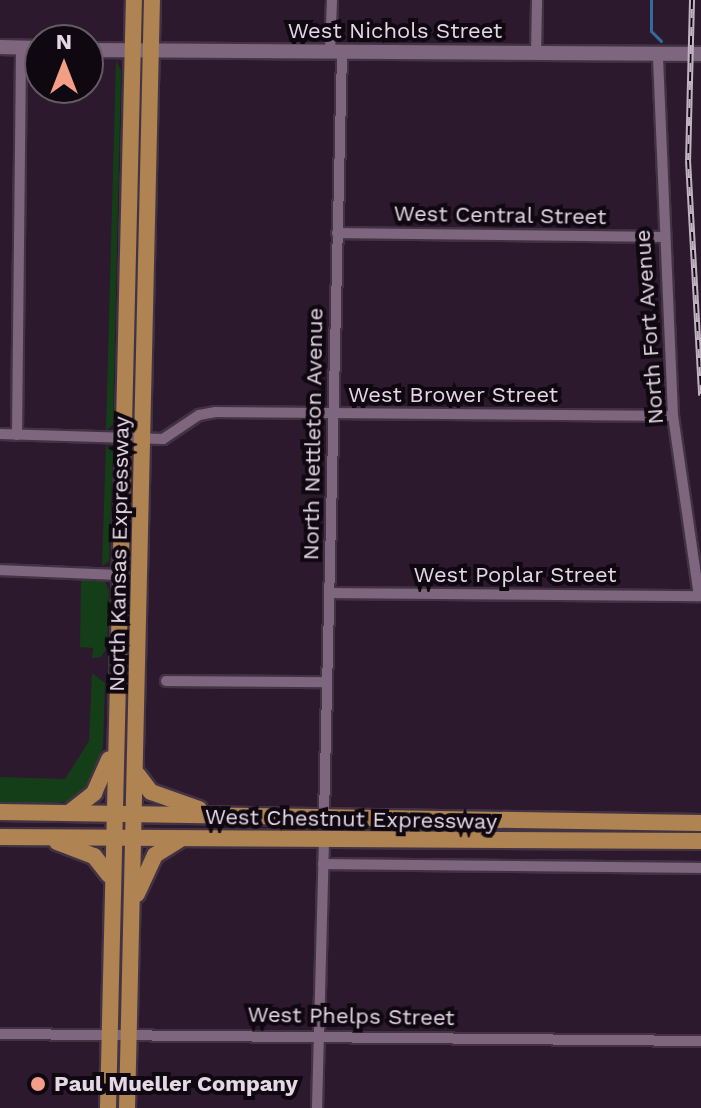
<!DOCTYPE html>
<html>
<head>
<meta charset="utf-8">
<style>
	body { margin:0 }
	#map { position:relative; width:701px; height:1108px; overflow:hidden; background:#2c192d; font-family:"Work Sans",sans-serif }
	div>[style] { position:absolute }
	.green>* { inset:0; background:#143e17 }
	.stream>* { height:3px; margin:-1.5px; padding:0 1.5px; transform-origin:1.5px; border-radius:1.5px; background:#356b9a }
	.roads { filter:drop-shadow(2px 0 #423343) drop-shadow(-2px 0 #423343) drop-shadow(0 2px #423343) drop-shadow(0 -2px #423343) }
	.street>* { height:10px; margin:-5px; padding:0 5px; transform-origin:5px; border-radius:5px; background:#7d667e }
	.secondary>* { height:14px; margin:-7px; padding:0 7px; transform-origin:7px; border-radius:7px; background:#7d667e }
	.primary>* { height:16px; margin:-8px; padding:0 8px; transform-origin:8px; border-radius:8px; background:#af8352 }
	.rail>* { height:6px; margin-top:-3px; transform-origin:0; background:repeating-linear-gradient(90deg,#100810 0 9px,#c1b3c1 0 18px); box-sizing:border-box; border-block:2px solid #c1b3c1 }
	.dots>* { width:22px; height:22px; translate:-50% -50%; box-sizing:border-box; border:4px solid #100810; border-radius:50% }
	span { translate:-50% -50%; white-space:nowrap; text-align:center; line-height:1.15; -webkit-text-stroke:8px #100810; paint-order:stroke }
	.street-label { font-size:22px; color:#e5d8e5 }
	.poi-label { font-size:22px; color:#e5d8e5; font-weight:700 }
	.left { translate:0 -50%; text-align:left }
	.north { position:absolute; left:24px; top:24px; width:80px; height:80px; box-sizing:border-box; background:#100810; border:2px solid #655b65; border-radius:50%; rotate:0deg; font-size:22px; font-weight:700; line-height:32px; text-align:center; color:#e5d8e5 }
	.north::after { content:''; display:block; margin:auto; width:28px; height:36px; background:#f49e87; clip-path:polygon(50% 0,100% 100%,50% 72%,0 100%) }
</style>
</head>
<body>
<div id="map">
	<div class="green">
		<i style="clip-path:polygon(116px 60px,121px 71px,113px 424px,106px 431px)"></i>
		<i style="clip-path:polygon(106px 445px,113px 453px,109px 561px,102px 566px)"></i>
		<i style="clip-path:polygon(81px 577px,104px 579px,109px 591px,107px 648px,101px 657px,92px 658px,93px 648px,80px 647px)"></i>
		<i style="clip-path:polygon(92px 673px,105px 683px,103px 747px,85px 792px,75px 800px,57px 803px,0 803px,0 777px,65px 779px,89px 741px)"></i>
	</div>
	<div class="stream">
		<i style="left:651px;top:0;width:31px;rotate:90deg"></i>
		<i style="left:651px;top:31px;width:14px;rotate:45deg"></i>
	</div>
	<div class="roads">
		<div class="street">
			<i style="left:330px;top:52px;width:52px;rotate:-87.8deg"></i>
			<i style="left:536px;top:54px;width:54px;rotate:-88.9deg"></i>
			<i style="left:337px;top:233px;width:326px;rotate:0.7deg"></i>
			<i style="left:0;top:434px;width:163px;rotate:1.8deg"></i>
			<i style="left:163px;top:439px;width:43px;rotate:-33.7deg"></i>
			<i style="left:199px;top:415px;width:17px;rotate:-10deg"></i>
			<i style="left:216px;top:412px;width:457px;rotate:0.5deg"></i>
			<i style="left:17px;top:435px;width:387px;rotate:-89.4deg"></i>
			<i style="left:0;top:570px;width:120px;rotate:2.4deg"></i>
			<i style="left:329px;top:593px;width:370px;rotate:0.5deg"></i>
			<i style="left:699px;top:596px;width:182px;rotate:-98.2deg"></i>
			<i style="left:673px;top:416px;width:362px;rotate:-92.4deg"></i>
			<i style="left:166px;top:681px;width:161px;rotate:0.4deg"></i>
			<i style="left:324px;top:817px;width:765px;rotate:-88.65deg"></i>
			<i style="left:323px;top:864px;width:378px;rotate:0.6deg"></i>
			<i style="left:0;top:1034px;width:701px;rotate:0.57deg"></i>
			<i style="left:317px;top:1108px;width:267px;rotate:-88.5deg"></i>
		</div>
		<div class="secondary">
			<i style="left:0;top:47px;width:40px;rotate:1.4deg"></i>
			<i style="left:88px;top:50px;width:613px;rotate:0.37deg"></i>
		</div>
		<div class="primary">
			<i style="left:138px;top:775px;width:21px;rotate:53deg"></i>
			<i style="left:151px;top:792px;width:51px;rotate:19.5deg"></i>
			<i style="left:0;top:812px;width:701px;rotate:0.9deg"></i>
			<i style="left:70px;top:812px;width:31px;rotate:-38deg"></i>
			<i style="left:94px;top:793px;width:37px;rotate:-66deg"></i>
			<i style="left:0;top:837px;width:701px;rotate:0.33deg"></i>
			<i style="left:57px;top:842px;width:40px;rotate:21deg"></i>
			<i style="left:94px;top:856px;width:24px;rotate:52deg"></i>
			<i style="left:137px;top:894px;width:43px;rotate:-65.2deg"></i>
			<i style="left:155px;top:855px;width:28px;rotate:-32deg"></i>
			<i style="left:108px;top:1108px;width:1108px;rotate:-88.66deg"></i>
			<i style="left:127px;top:1108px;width:1108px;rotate:-88.71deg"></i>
		</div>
	</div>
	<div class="rail">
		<i style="left:692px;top:0;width:160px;rotate:91.4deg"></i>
		<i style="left:688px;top:160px;width:236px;rotate:86.8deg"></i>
	</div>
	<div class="dots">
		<i style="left:38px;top:1084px;background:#f49e87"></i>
	</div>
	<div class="street-label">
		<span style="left:395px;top:31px">West Nichols Street</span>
		<span style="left:500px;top:215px;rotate:1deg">West Central Street</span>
		<span style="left:649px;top:327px;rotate:-94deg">North Fort Avenue</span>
		<span style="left:453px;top:395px">West Brower Street</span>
		<span style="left:313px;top:434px;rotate:-89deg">North Nettleton Avenue</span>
		<span style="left:119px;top:554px;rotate:-89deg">North Kansas Expressway</span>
		<span style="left:515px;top:575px">West Poplar Street</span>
		<span style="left:351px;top:819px;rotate:1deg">West Chestnut Expressway</span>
		<span style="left:351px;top:1016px;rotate:1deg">West Phelps Street</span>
	</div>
	<div class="poi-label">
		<span class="left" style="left:54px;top:1084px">Paul Mueller Company</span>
	</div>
	<div class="north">N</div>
</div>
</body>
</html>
